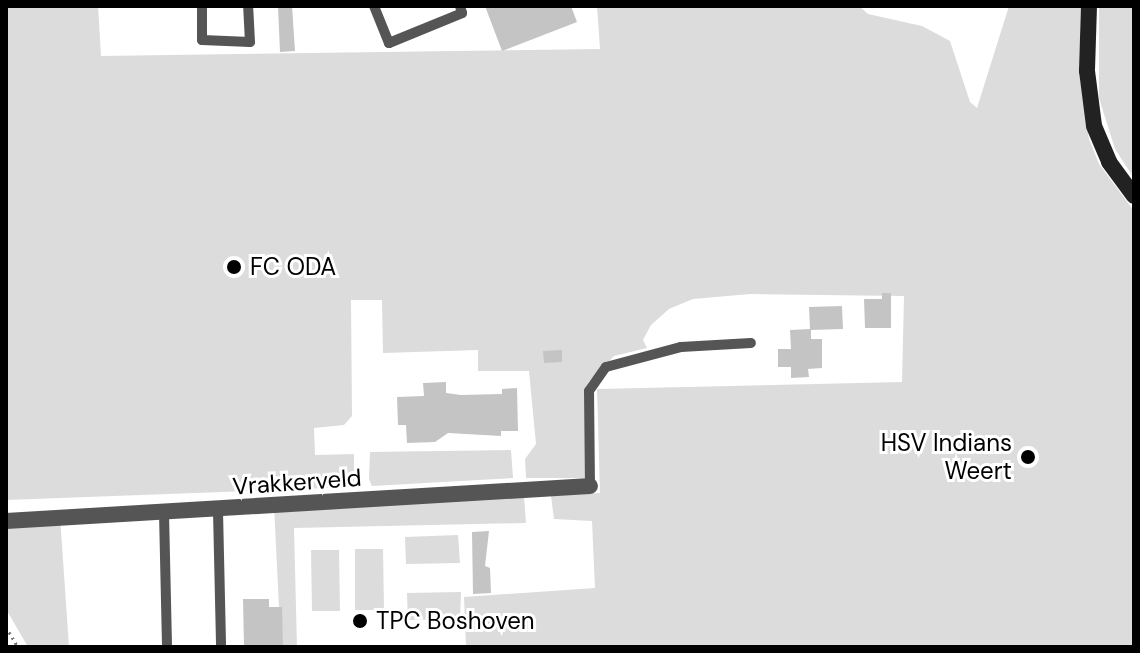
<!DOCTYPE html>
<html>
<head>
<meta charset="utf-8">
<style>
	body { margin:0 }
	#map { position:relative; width:1140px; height:653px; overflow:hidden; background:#fff; font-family:"DM Sans",sans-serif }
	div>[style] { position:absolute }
	.green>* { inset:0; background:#dcdcdc }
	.building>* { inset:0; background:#c4c4c4 }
	.path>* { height:3px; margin-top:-1.5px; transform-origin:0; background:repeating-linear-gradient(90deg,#777 0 2px,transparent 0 6px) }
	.service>* { height:10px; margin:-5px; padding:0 5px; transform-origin:5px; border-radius:5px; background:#555 }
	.minor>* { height:16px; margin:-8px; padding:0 8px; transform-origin:8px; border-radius:8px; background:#555 }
	.secondary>* { height:16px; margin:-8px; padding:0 8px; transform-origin:8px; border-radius:8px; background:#222 }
	.dots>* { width:22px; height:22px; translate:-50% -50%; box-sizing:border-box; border:4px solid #fff; border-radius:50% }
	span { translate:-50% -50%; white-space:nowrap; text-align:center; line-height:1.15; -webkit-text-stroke:6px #fff; paint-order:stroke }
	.poi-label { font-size:24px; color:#000 }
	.left { translate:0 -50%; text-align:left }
	.right { translate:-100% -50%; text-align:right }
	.street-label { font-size:24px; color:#000 }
	.frame { position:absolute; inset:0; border:8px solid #000; pointer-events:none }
</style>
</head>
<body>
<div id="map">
	<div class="green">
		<i style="clip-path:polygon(6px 6px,98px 6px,101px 56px,600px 49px,597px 6px,859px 6px,868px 14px,922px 26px,950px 41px,970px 102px,977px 108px,1009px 6px,1081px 6px,1079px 72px,1089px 139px,1099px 164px,1134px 211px,1134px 647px,466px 647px,464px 597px,595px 588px,592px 521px,554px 519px,551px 496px,600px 493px,597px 389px,902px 382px,904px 296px,750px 294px,693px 299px,669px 309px,651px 325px,643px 340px,647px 348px,614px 356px,588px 383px,587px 478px,526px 478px,525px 459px,536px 444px,529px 371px,478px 371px,478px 350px,383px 353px,382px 300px,351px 300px,352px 416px,344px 425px,314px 428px,315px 455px,354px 454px,354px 487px,6px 500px)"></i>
		<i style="clip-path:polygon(1099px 6px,1134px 6px,1134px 178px,1115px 149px,1099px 98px)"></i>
		<i style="clip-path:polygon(511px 450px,513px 478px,372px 486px,369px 479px,370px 452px)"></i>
		<i style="clip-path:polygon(524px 496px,526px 523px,294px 528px,297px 647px,281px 647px,274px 506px)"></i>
		<i style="clip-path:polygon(60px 516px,69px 647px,28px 647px,6px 609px,6px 519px)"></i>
		<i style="clip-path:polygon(458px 535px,460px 563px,406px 564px,405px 537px)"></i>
		<i style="clip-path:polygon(355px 549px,383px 549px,384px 610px,355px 610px)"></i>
		<i style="clip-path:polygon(311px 550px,339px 550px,340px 611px,312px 611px)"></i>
		<i style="clip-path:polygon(461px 592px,460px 619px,408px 620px,407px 593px)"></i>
	</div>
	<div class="building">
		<i style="clip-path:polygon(278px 6px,292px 6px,295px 51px,280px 52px)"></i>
		<i style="clip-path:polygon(485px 6px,571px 6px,577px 22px,502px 51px)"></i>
		<i style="clip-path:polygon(882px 293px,891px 293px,891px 328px,865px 328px,864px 299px,882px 299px)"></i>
		<i style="clip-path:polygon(842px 306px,843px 329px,811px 330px,811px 339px,822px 339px,822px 368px,808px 369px,809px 377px,791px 378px,791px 367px,778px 367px,778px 349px,791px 349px,790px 330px,810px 329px,809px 307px)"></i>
		<i style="clip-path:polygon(562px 350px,562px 362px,544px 363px,543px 351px)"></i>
		<i style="clip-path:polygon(446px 382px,446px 393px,461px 395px,502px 394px,502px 389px,517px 388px,518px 431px,501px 431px,501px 436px,448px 433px,435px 442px,407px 443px,406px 425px,398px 425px,397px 397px,424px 396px,423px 383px)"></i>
		<i style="clip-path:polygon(489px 531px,485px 566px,490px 568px,491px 593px,473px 594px,472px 532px)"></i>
		<i style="clip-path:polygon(243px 599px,269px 599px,269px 607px,282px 607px,283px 647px,244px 647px)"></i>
	</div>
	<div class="path">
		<i style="left:6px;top:627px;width:23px;rotate:59deg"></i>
	</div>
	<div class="service">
		<i style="left:202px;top:6px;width:34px;rotate:90deg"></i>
		<i style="left:202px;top:40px;width:48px;rotate:2.4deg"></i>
		<i style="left:250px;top:42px;width:36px;rotate:-93deg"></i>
		<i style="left:374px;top:6px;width:40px;rotate:68deg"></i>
		<i style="left:389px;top:43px;width:79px;rotate:-22.3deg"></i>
		<i style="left:462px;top:13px;width:7px;rotate:-106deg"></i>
		<i style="left:590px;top:486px;width:95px;rotate:-90.6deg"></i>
		<i style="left:589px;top:391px;width:29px;rotate:-55deg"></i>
		<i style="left:606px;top:367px;width:78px;rotate:-14.9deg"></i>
		<i style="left:681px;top:347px;width:70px;rotate:-3.3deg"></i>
		<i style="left:218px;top:511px;width:136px;rotate:88.7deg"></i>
		<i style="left:164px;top:513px;width:134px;rotate:88.7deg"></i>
	</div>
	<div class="minor">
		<i style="left:6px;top:521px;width:585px;rotate:-3.43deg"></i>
	</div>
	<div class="secondary">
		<i style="left:1089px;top:6px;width:65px;rotate:91.8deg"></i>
		<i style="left:1087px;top:71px;width:55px;rotate:82.7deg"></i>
		<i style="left:1094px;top:126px;width:39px;rotate:67deg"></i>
		<i style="left:1109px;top:162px;width:42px;rotate:53.7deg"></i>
	</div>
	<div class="dots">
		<i style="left:234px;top:267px;background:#000"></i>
		<i style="left:1028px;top:457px;background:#000"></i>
		<i style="left:360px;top:621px;background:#000"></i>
	</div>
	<div class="poi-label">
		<span class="left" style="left:250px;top:267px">FC ODA</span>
		<span class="right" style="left:1012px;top:457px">HSV Indians<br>Weert</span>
		<span class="left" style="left:376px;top:621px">TPC Boshoven</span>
	</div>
	<div class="street-label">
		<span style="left:297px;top:482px;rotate:-4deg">Vrakkerveld</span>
	</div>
	<div class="frame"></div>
</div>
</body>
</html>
